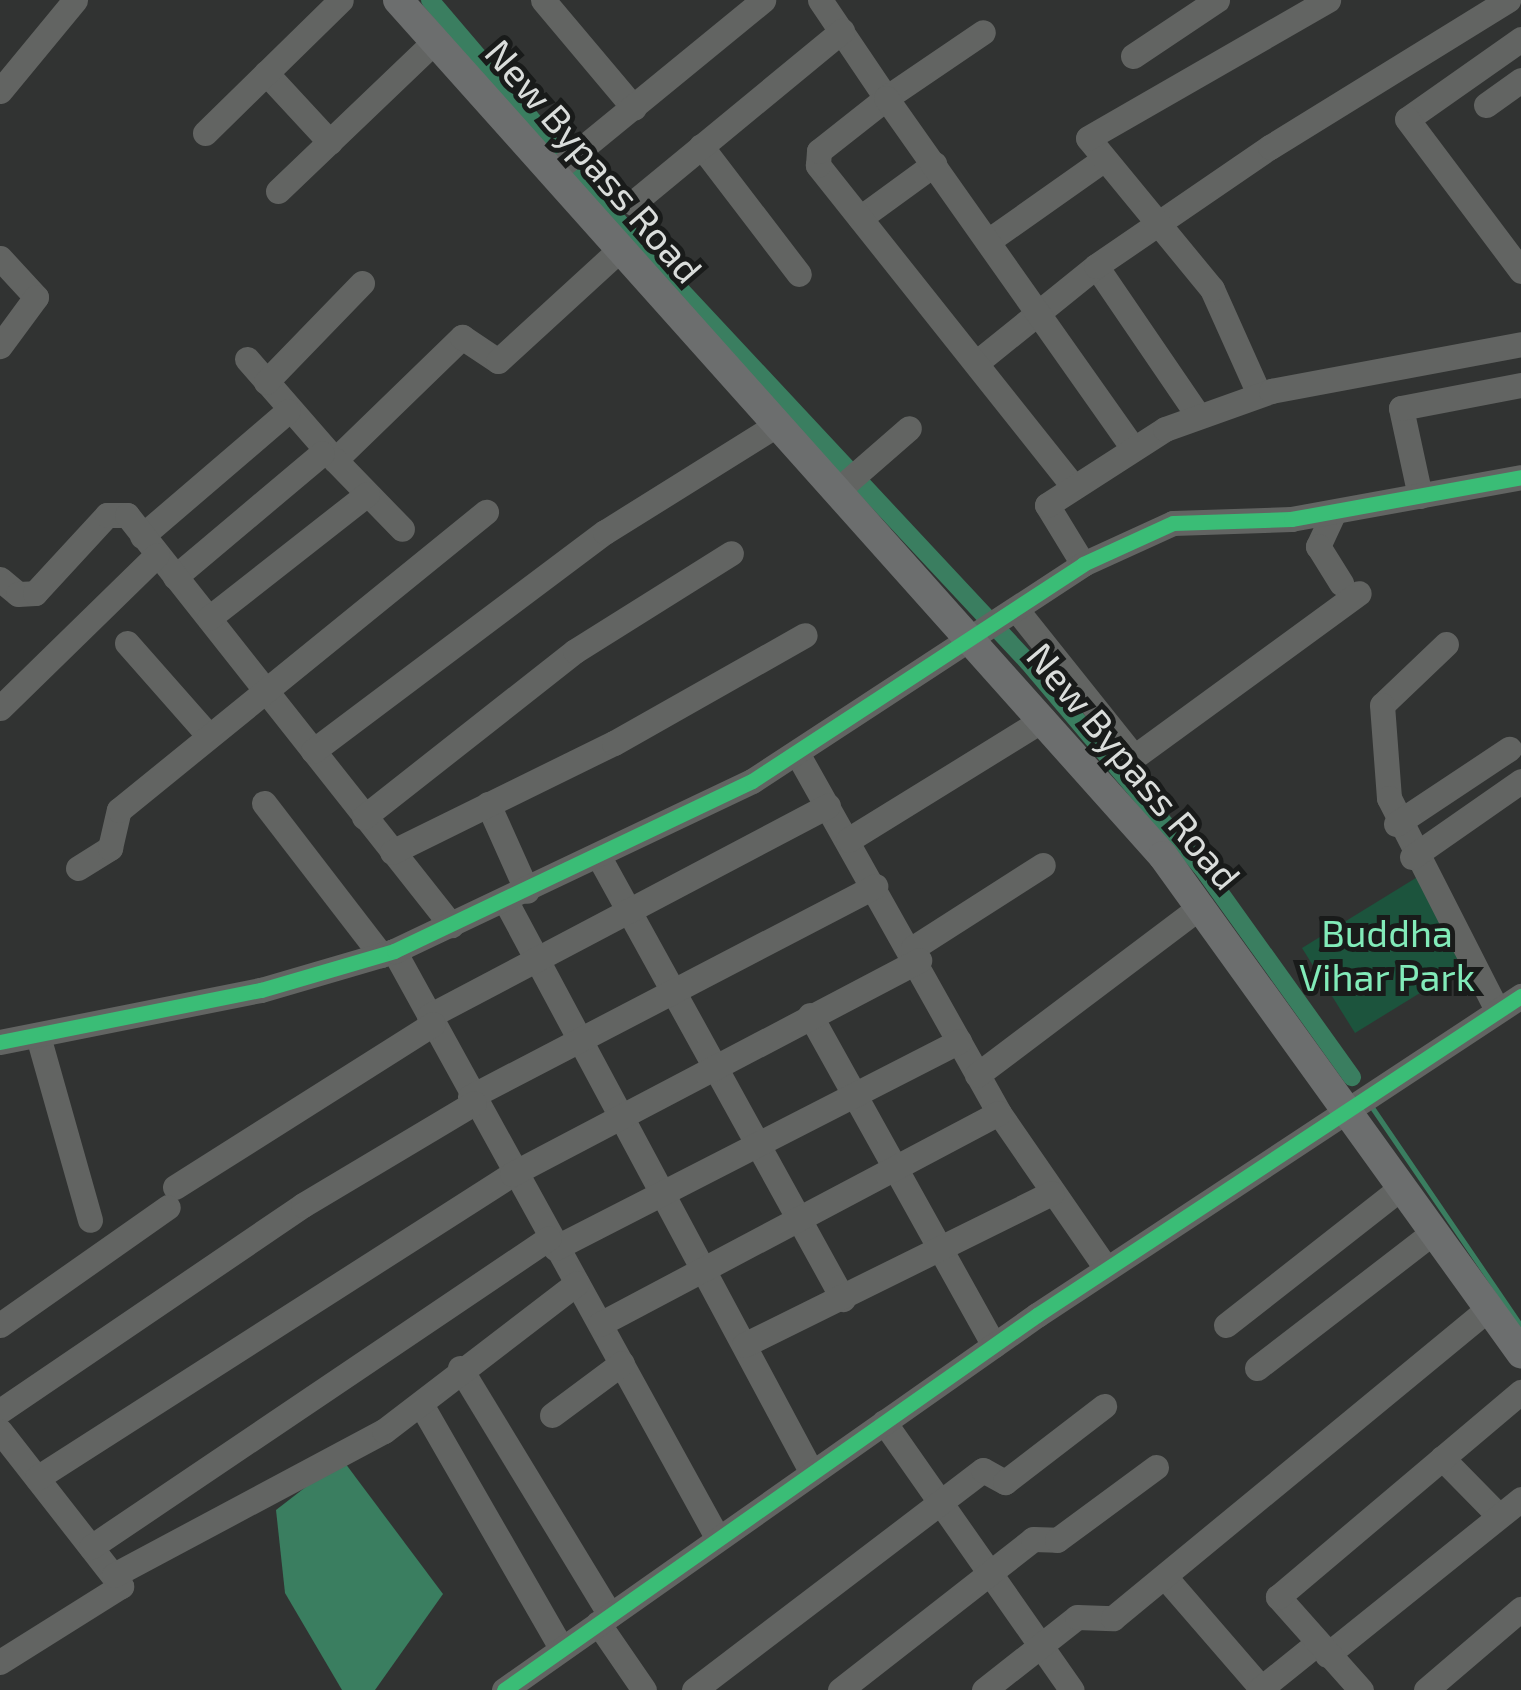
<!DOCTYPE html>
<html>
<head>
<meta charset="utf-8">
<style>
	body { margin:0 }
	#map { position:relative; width:1521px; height:1690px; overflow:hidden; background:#313332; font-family:"Exo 2",sans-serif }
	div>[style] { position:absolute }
	.green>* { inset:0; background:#1c543d }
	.water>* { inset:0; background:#3a7e60 }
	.stream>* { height:5px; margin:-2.5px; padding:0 2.5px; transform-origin:2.5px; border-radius:2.5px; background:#3a7e60 }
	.canal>* { height:18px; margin:-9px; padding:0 9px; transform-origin:9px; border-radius:9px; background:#3a7e60 }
	.minor>* { height:25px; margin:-12.5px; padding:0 12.5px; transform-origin:12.5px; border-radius:12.5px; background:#626462 }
	.major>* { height:30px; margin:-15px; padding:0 15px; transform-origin:15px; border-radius:15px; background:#6c6e6e }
	.cycleway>* { height:15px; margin:-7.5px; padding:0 7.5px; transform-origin:7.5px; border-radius:7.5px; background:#3abd76 }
	span { translate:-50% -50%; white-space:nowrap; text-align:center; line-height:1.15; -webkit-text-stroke:10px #191b1a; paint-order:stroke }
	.street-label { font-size:38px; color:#dadddb }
	.park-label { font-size:38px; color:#82ebb9 }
</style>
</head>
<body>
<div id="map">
	<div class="green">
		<i style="clip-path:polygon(1419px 876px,1472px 961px,1355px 1033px,1302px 948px)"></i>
	</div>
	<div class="water">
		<i style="clip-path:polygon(342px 1459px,443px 1594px,375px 1690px,342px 1690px,285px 1593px,276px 1510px)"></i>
	</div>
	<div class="stream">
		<i style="left:1369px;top:1103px;width:270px;rotate:55.7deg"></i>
	</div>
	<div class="canal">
		<i style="left:430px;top:0;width:316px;rotate:49.6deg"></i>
		<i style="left:635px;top:241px;width:576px;rotate:46.97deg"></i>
		<i style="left:1028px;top:662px;width:271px;rotate:49.8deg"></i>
		<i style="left:1203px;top:869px;width:256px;rotate:54.4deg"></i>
	</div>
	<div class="minor">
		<i style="left:543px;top:0;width:141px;rotate:49.9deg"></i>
		<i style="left:820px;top:0;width:118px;rotate:56deg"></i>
		<i style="left:886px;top:98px;width:117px;rotate:-34.2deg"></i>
		<i style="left:1521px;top:39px;width:139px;rotate:144.9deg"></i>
		<i style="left:1407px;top:119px;width:190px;rotate:53.1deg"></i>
		<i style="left:1133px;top:56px;width:101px;rotate:-33.7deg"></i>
		<i style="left:266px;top:73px;width:94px;rotate:47.2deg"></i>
		<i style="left:0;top:91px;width:118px;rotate:-50.5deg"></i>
		<i style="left:1486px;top:105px;width:43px;rotate:-35.5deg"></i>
		<i style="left:205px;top:133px;width:190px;rotate:-44.4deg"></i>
		<i style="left:701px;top:146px;width:161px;rotate:52.6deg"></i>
		<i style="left:552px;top:173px;width:273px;rotate:-39.3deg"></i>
		<i style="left:278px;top:191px;width:217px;rotate:-43.7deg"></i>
		<i style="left:633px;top:203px;width:271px;rotate:-39.5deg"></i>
		<i style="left:860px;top:218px;width:92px;rotate:-36.1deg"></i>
		<i style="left:988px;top:241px;width:141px;rotate:-35.2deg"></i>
		<i style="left:0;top:258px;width:53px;rotate:47.3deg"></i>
		<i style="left:36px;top:297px;width:61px;rotate:126.3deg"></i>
		<i style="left:1096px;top:266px;width:179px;rotate:55.7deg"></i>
		<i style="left:247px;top:359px;width:134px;rotate:48.9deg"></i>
		<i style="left:335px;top:460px;width:177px;rotate:-44.1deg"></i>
		<i style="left:462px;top:337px;width:43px;rotate:33.7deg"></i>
		<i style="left:498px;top:361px;width:164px;rotate:-42.5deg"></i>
		<i style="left:976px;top:363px;width:154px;rotate:-38.9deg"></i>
		<i style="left:1096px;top:266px;width:211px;rotate:-34.4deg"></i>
		<i style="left:1270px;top:147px;width:280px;rotate:-31.7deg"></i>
		<i style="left:266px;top:382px;width:138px;rotate:-45.9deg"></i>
		<i style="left:1259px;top:394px;width:115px;rotate:-114.1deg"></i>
		<i style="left:1212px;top:289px;width:195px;rotate:-129.4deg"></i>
		<i style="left:1088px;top:138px;width:277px;rotate:-29.9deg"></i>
		<i style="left:335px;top:460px;width:96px;rotate:45.8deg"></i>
		<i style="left:1073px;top:486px;width:410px;rotate:-128.5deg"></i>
		<i style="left:818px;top:165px;width:14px;rotate:-86deg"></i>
		<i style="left:819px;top:151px;width:85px;rotate:-38.3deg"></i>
		<i style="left:886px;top:98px;width:428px;rotate:54.8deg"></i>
		<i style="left:838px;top:490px;width:94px;rotate:-41.1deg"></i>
		<i style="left:1420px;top:496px;width:90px;rotate:-102.2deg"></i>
		<i style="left:1401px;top:408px;width:122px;rotate:-10.9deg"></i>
		<i style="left:1334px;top:512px;width:38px;rotate:115deg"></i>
		<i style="left:1318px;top:546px;width:44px;rotate:58.1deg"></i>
		<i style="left:142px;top:536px;width:192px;rotate:-40.6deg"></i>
		<i style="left:1083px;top:564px;width:69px;rotate:-121.4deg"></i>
		<i style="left:1047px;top:505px;width:140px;rotate:-32.8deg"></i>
		<i style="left:1165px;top:429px;width:113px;rotate:-19.7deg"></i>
		<i style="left:1271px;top:391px;width:254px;rotate:-10.6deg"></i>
		<i style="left:175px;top:577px;width:192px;rotate:-40.1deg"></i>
		<i style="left:0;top:579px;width:23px;rotate:40deg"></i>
		<i style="left:18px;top:594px;width:17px;rotate:-3deg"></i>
		<i style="left:35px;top:593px;width:106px;rotate:-47.3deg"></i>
		<i style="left:107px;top:515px;width:20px"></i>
		<i style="left:127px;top:515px;width:523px;rotate:51.68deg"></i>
		<i style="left:1016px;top:609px;width:189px;rotate:51.4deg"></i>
		<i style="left:1134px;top:757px;width:278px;rotate:-36.1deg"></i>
		<i style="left:209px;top:618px;width:201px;rotate:-38.1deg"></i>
		<i style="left:127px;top:643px;width:124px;rotate:48.6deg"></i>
		<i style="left:1446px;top:644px;width:88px;rotate:136.4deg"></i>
		<i style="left:1382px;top:705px;width:93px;rotate:85.7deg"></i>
		<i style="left:1389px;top:798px;width:238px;rotate:63deg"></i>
		<i style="left:0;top:708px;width:219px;rotate:-44.3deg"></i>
		<i style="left:313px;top:751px;width:365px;rotate:-36.9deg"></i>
		<i style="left:605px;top:532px;width:204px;rotate:-32deg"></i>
		<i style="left:797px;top:753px;width:413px;rotate:60.7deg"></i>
		<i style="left:999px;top:1113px;width:188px;rotate:55.4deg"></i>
		<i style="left:264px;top:803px;width:192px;rotate:52.4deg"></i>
		<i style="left:488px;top:804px;width:95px;rotate:65.9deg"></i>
		<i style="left:364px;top:817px;width:268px;rotate:-38.2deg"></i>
		<i style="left:575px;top:651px;width:184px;rotate:-32.1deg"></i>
		<i style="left:1396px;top:824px;width:136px;rotate:-33.6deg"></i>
		<i style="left:848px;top:840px;width:230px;rotate:-31.7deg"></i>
		<i style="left:392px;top:852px;width:247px;rotate:-26.2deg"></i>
		<i style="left:614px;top:743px;width:219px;rotate:-29.5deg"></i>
		<i style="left:599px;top:857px;width:505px;rotate:61.1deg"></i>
		<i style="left:1412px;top:857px;width:133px;rotate:-34.9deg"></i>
		<i style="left:78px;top:868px;width:38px;rotate:-32deg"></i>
		<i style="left:110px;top:848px;width:39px;rotate:-77deg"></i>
		<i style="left:119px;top:810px;width:473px;rotate:-39.1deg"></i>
		<i style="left:505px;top:900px;width:650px;rotate:61.82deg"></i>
		<i style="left:913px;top:948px;width:154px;rotate:-32.6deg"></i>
		<i style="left:394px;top:951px;width:671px;rotate:61.14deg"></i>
		<i style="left:810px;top:1015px;width:378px;rotate:60.9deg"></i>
		<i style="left:429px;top:1016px;width:451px;rotate:-27.8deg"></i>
		<i style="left:38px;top:1036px;width:191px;rotate:74.2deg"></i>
		<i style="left:0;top:1042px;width:266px;rotate:-11.3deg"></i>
		<i style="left:261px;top:990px;width:139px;rotate:-16.3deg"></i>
		<i style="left:394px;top:951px;width:396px;rotate:-25.4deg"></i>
		<i style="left:752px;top:781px;width:396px;rotate:-33.2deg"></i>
		<i style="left:1083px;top:564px;width:99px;rotate:-24.5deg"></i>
		<i style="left:1173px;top:523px;width:118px;rotate:-1.9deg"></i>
		<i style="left:1291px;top:519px;width:234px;rotate:-10.3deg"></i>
		<i style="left:977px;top:1075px;width:281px;rotate:-37deg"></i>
		<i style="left:470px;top:1097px;width:457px;rotate:-27.5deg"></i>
		<i style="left:175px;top:1187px;width:305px;rotate:-32.3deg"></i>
		<i style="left:555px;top:1248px;width:454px;rotate:-27.1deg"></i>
		<i style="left:600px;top:1324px;width:451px;rotate:-27.9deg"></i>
		<i style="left:0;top:1325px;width:205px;rotate:-35.1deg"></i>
		<i style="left:1226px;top:1325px;width:225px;rotate:-38.1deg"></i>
		<i style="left:744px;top:1345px;width:343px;rotate:-26.3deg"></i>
		<i style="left:460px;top:1368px;width:289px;rotate:58.7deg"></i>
		<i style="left:1257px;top:1368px;width:225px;rotate:-37.6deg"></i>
		<i style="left:422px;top:1406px;width:280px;rotate:60.1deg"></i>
		<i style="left:0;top:1411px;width:366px;rotate:-34.2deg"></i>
		<i style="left:303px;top:1205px;width:199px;rotate:-30.8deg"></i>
		<i style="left:552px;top:1415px;width:87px;rotate:-36.6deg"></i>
		<i style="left:884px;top:1422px;width:327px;rotate:55deg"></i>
		<i style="left:0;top:1431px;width:197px;rotate:52deg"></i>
		<i style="left:121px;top:1586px;width:143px;rotate:147.9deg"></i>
		<i style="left:1442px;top:1458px;width:81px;rotate:45.5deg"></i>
		<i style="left:37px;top:1478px;width:564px;rotate:-32.62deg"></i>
		<i style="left:512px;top:1174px;width:460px;rotate:-27.7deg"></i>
		<i style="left:91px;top:1547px;width:552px;rotate:-34.01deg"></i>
		<i style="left:114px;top:1575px;width:306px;rotate:-28.1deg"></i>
		<i style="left:384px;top:1431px;width:243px;rotate:-37.5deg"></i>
		<i style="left:1165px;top:1577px;width:147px;rotate:49.1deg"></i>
		<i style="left:598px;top:1623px;width:81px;rotate:55.5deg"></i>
		<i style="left:1327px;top:1655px;width:249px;rotate:-38.8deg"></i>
		<i style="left:504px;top:1690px;width:652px;rotate:-35.13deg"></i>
		<i style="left:1037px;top:1315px;width:580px;rotate:-33.39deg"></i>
		<i style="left:694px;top:1690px;width:363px;rotate:-37.3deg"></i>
		<i style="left:983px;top:1470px;width:25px;rotate:29deg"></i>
		<i style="left:1005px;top:1482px;width:125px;rotate:-37.5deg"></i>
		<i style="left:840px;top:1690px;width:245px;rotate:-38deg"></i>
		<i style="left:1033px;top:1539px;width:24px;rotate:2deg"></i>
		<i style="left:1057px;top:1540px;width:123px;rotate:-36.4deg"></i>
		<i style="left:984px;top:1690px;width:118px;rotate:-38.1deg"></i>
		<i style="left:1077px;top:1617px;width:36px;rotate:2deg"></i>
		<i style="left:1113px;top:1618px;width:487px;rotate:-39.5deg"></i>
		<i style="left:1259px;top:1690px;width:73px;rotate:-38.9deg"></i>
		<i style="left:1361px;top:1690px;width:125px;rotate:-131.7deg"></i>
		<i style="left:1278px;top:1597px;width:318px;rotate:-40.2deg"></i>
		<i style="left:1426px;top:1690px;width:125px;rotate:-40.5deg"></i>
	</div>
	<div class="major">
		<i style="left:398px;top:0;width:1148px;rotate:48.21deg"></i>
		<i style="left:1163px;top:856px;width:613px;rotate:54.23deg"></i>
	</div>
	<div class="cycleway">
		<i style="left:0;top:1042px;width:266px;rotate:-11.3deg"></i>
		<i style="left:261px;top:990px;width:139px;rotate:-16.3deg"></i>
		<i style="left:394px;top:951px;width:396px;rotate:-25.4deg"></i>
		<i style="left:752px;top:781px;width:396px;rotate:-33.2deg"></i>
		<i style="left:1083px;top:564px;width:99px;rotate:-24.5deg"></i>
		<i style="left:1173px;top:523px;width:118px;rotate:-1.9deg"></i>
		<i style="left:1291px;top:519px;width:234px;rotate:-10.3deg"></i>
		<i style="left:504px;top:1690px;width:652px;rotate:-35.13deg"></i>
		<i style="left:1037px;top:1315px;width:580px;rotate:-33.39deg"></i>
	</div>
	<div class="street-label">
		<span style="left:594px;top:161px;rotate:49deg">New Bypass Road</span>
		<span style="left:1134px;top:766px;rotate:50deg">New Bypass Road</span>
	</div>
	<div class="park-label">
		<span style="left:1387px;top:955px">Buddha<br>Vihar Park</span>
	</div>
</div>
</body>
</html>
